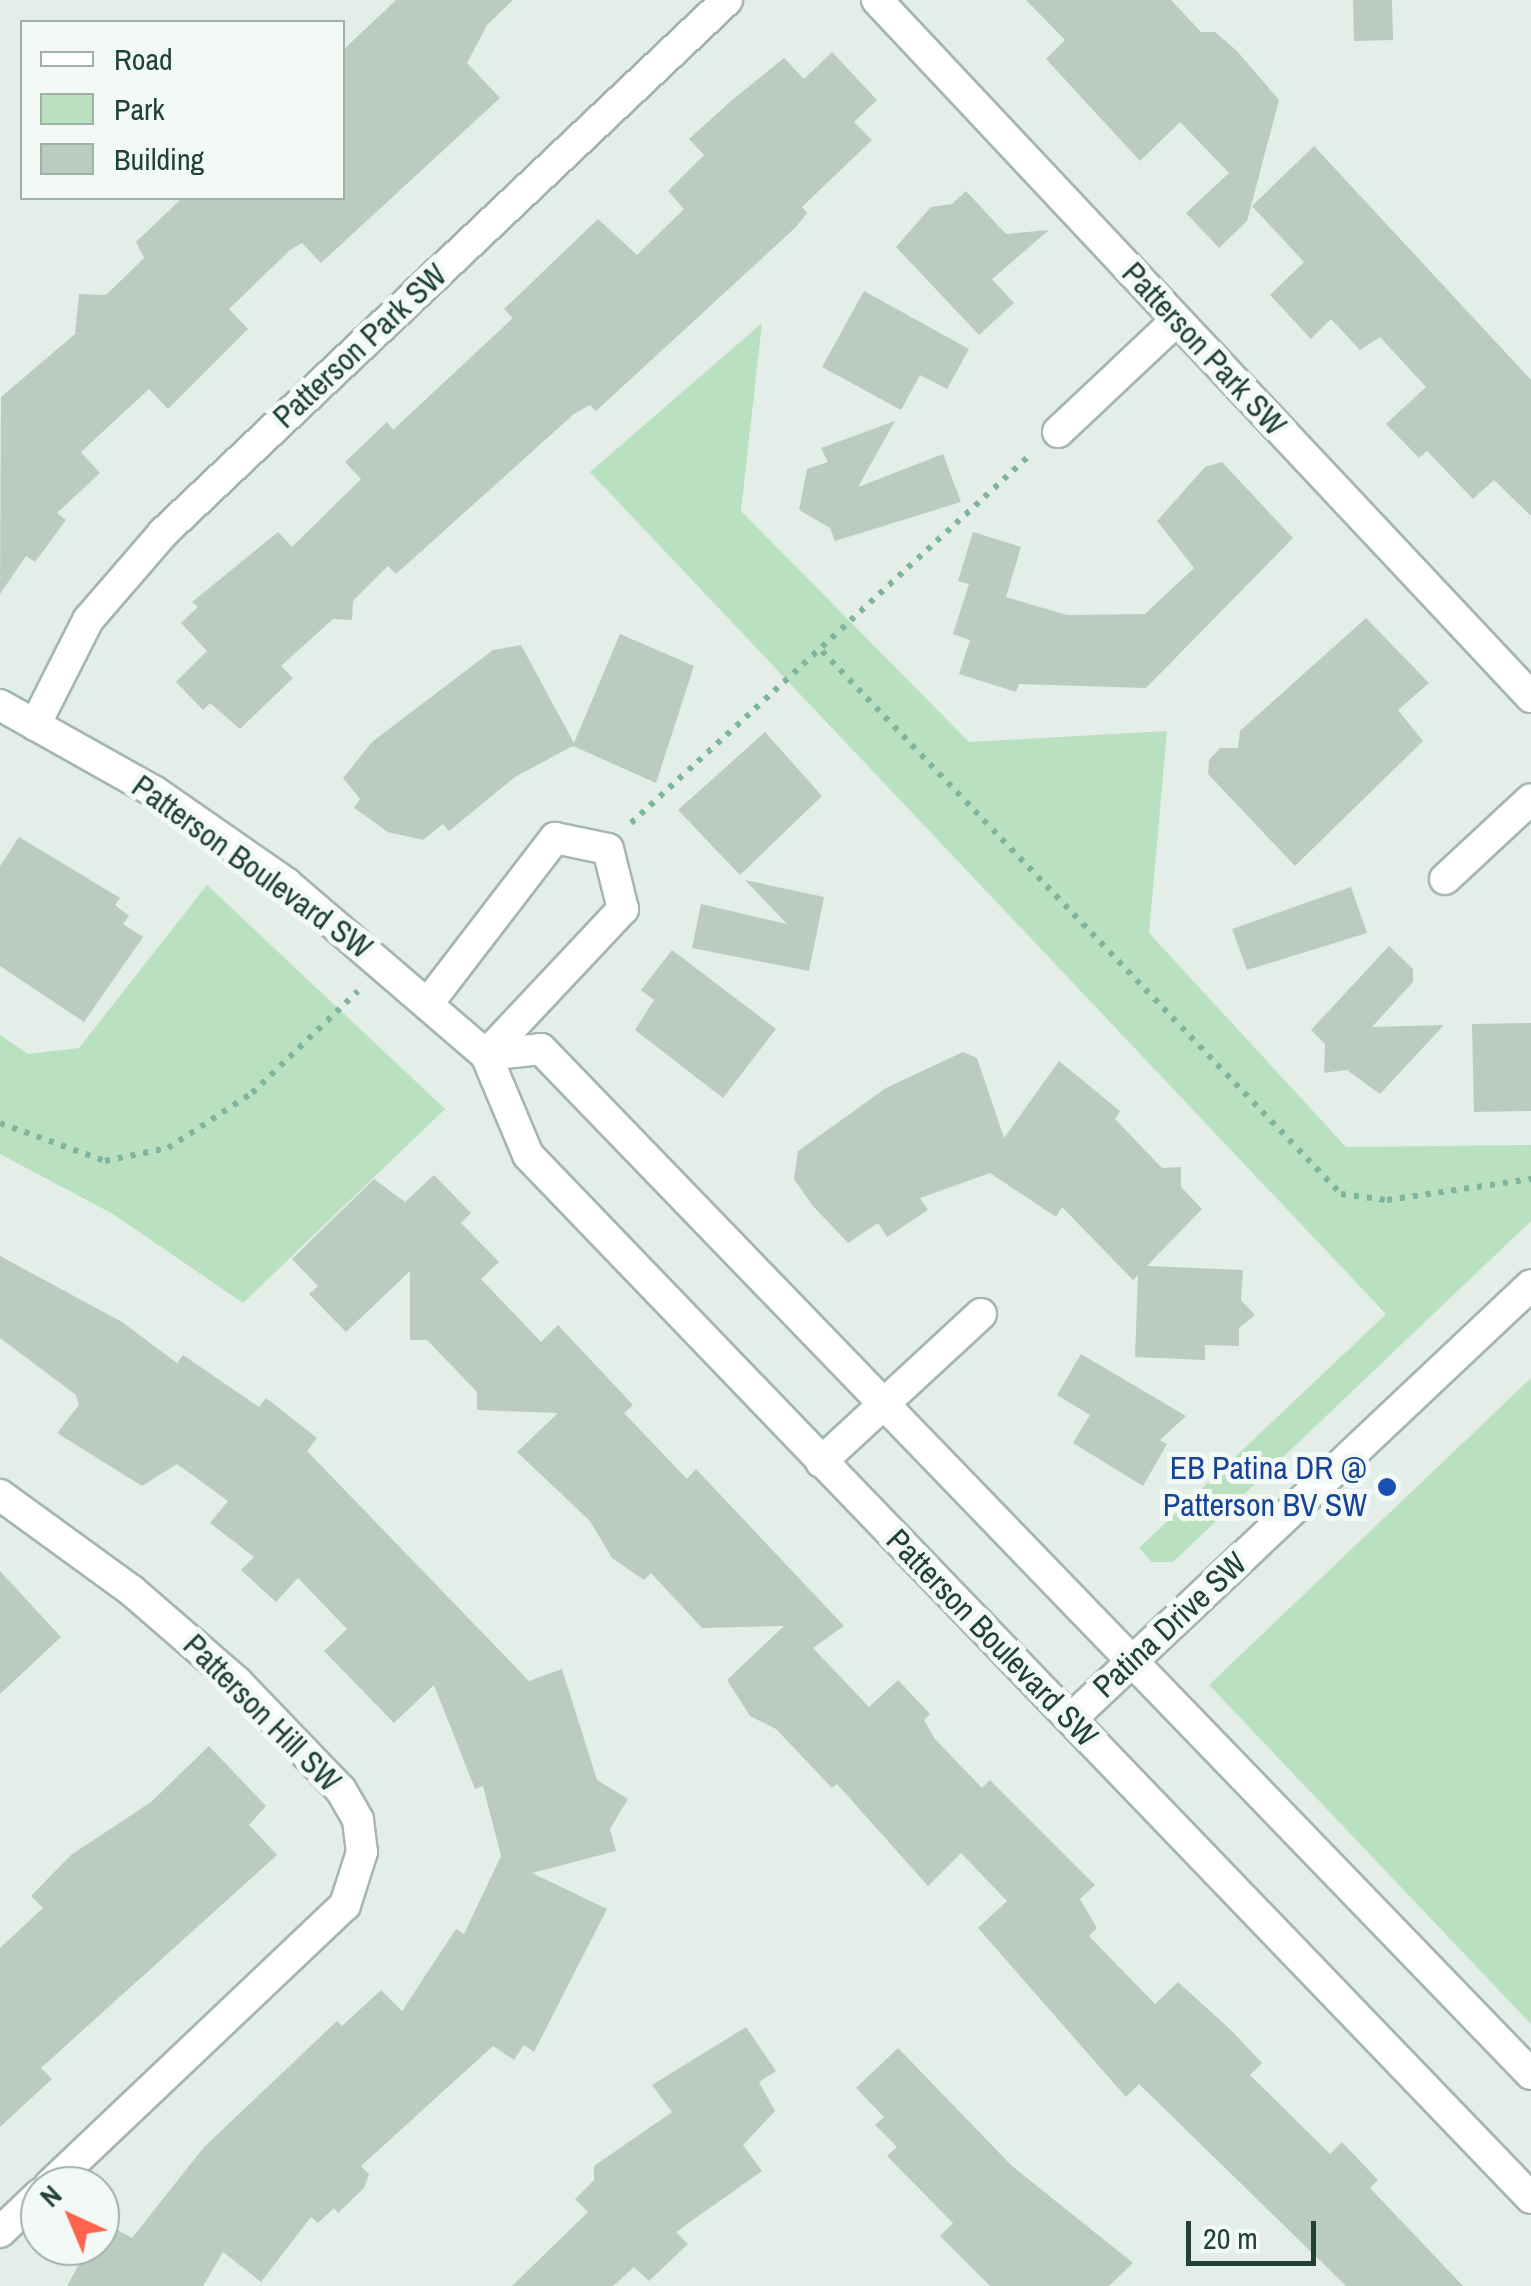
<!DOCTYPE html>
<html>
<head>
<meta charset="utf-8">
<style>
	body { margin:0 }
	#map { position:relative; width:1531px; height:2286px; overflow:hidden; background:#e2eee7; font-family:"Archivo Narrow",sans-serif }
	div>[style] { position:absolute }
	.green>* { inset:0; background:#b9e1bf }
	.building>* { inset:0; background:#baccc2 }
	.path>* { height:6px; margin-top:-3px; transform-origin:0; background:repeating-linear-gradient(90deg,#7fb49d 0 5px,transparent 0 13px) }
	.roads { filter:drop-shadow(2px 0 #a4b7ae) drop-shadow(-2px 0 #a4b7ae) drop-shadow(0 2px #a4b7ae) drop-shadow(0 -2px #a4b7ae) }
	.minor>* { height:30px; margin:-15px; padding:0 15px; transform-origin:15px; border-radius:15px; background:#fff }
	.dots>* { width:28px; height:28px; translate:-50% -50%; box-sizing:border-box; border:5px solid #f3faf5; border-radius:50% }
	span { translate:-50% -50%; white-space:nowrap; text-align:center; line-height:1.15; -webkit-text-stroke:10px #f3faf5; paint-order:stroke }
	.street-label { font-size:32px; color:#204134 }
	.transit-label { font-size:32px; color:#164399 }
	.right { translate:-100% -50%; text-align:right }
	.legend { position:absolute; left:20px; top:20px; width:325px; height:180px; box-sizing:border-box; background:#f3faf5; border:2px solid #9fb0a8; margin:0; padding:12px 18px; list-style:none; font-size:30px; color:#204134 }
	.legend li { display:flex; align-items:center; gap:20px; height:50px }
	.legend b { width:50px; border:2px solid #9fb0a8 }
	.north { position:absolute; left:20px; top:2166px; width:100px; height:100px; box-sizing:border-box; background:#f3faf5; border:2px solid #9fb0a8; border-radius:50%; rotate:316deg; font-size:28px; font-weight:700; line-height:40px; text-align:center; color:#204134 }
	.north::after { content:''; display:block; margin:auto; width:35px; height:45px; background:#ff644f; clip-path:polygon(50% 0,100% 100%,50% 72%,0 100%) }
	.scale { position:absolute; left:1186px; top:2221px; width:130px; height:45px; box-sizing:border-box; border:5px solid #204134; border-top:0; padding-left:12px; font-size:30px; line-height:35px; white-space:nowrap; color:#204134; -webkit-text-stroke:8px #f3faf5; paint-order:stroke }
</style>
</head>
<body>
<div id="map">
	<div class="green">
		<i style="clip-path:polygon(762px 323px,741px 511px,969px 742px,1167px 731px,1149px 933px,1346px 1147px,1531px 1145px,1531px 1221px,1173px 1562px,1152px 1562px,1139px 1548px,1386px 1314px,590px 472px)"></i>
		<i style="clip-path:polygon(207px 885px,445px 1109px,243px 1303px,113px 1214px,0 1154px,0 1035px,28px 1054px,79px 1048px)"></i>
		<i style="clip-path:polygon(1531px 1378px,1531px 2024px,1209px 1685px)"></i>
	</div>
	<div class="building">
		<i style="clip-path:polygon(396px 0,513px 0,487px 25px,467px 63px,500px 98px,321px 263px,302px 243px,290px 250px,229px 309px,248px 329px,168px 409px,149px 389px,81px 452px,100px 473px,57px 513px,66px 520px,35px 562px,26px 556px,0 594px,1px 397px,75px 334px,79px 294px,106px 295px,144px 258px,136px 242px,182px 198px,342px 198px,342px 51px)"></i>
		<i style="clip-path:polygon(1026px 0,1171px 0,1201px 32px,1215px 32px,1237px 51px,1279px 100px,1247px 221px,1219px 248px,1186px 213px,1229px 173px,1180px 122px,1140px 161px,1046px 59px,1065px 40px)"></i>
		<i style="clip-path:polygon(1353px 0,1392px 0,1393px 40px,1354px 41px)"></i>
		<i style="clip-path:polygon(832px 52px,877px 100px,854px 122px,872px 140px,802px 207px,807px 213px,796px 227px,596px 411px,590px 405px,574px 414px,396px 574px,388px 566px,353px 601px,352px 620px,333px 619px,281px 666px,293px 678px,240px 729px,210px 703px,203px 710px,176px 682px,207px 651px,181px 623px,198px 607px,192px 602px,278px 532px,292px 547px,361px 479px,345px 462px,387px 422px,393px 430px,513px 318px,504px 309px,598px 219px,637px 255px,684px 209px,668px 191px,704px 155px,689px 139px,731px 101px,784px 58px,804px 79px)"></i>
		<i style="clip-path:polygon(1314px 146px,1531px 380px,1531px 516px,1494px 480px,1473px 499px,1427px 451px,1419px 458px,1386px 424px,1426px 387px,1380px 337px,1360px 350px,1331px 319px,1311px 339px,1270px 295px,1304px 262px,1252px 206px)"></i>
		<i style="clip-path:polygon(966px 191px,1006px 234px,1049px 230px,992px 279px,1014px 303px,979px 335px,896px 247px,931px 207px,952px 204px)"></i>
		<i style="clip-path:polygon(864px 291px,969px 349px,947px 389px,920px 375px,901px 410px,822px 367px)"></i>
		<i style="clip-path:polygon(895px 421px,858px 487px,943px 454px,961px 502px,835px 541px,830px 528px,799px 510px,807px 469px,828px 462px,821px 448px)"></i>
		<i style="clip-path:polygon(1222px 462px,1293px 538px,1146px 688px,1019px 684px,1016px 692px,959px 674px,970px 640px,953px 634px,969px 584px,958px 581px,973px 532px,1021px 547px,1006px 597px,1067px 615px,1145px 614px,1194px 568px,1157px 521px,1205px 467px)"></i>
		<i style="clip-path:polygon(1366px 618px,1429px 683px,1398px 710px,1423px 741px,1295px 866px,1208px 774px,1209px 760px,1220px 748px,1238px 748px,1240px 731px)"></i>
		<i style="clip-path:polygon(620px 634px,694px 666px,656px 783px,573px 746px,515px 777px,449px 831px,443px 824px,423px 840px,388px 832px,354px 808px,360px 799px,343px 778px,372px 742px,493px 650px,521px 645px,574px 743px)"></i>
		<i style="clip-path:polygon(765px 732px,822px 796px,740px 875px,678px 810px)"></i>
		<i style="clip-path:polygon(19px 837px,120px 898px,115px 905px,129px 916px,123px 924px,143px 937px,84px 1022px,0 966px,0 866px)"></i>
		<i style="clip-path:polygon(745px 880px,824px 897px,809px 971px,692px 948px,701px 904px,787px 924px)"></i>
		<i style="clip-path:polygon(1351px 887px,1367px 933px,1247px 970px,1232px 929px)"></i>
		<i style="clip-path:polygon(1389px 946px,1413px 969px,1413px 982px,1372px 1027px,1444px 1025px,1380px 1094px,1347px 1070px,1324px 1073px,1325px 1044px,1311px 1030px)"></i>
		<i style="clip-path:polygon(672px 950px,776px 1029px,723px 1098px,635px 1030px,654px 1000px,641px 990px)"></i>
		<i style="clip-path:polygon(1531px 1023px,1531px 1111px,1474px 1112px,1472px 1024px)"></i>
		<i style="clip-path:polygon(963px 1052px,977px 1058px,1004px 1138px,1059px 1061px,1120px 1111px,1115px 1119px,1162px 1168px,1181px 1167px,1181px 1187px,1202px 1209px,1147px 1266px,1243px 1270px,1241px 1300px,1255px 1315px,1239px 1328px,1239px 1346px,1205px 1345px,1205px 1360px,1135px 1357px,1138px 1275px,1133px 1280px,1062px 1207px,1056px 1217px,990px 1173px,920px 1198px,928px 1210px,887px 1237px,878px 1223px,848px 1243px,812px 1205px,794px 1179px,798px 1151px,886px 1088px)"></i>
		<i style="clip-path:polygon(434px 1175px,471px 1213px,461px 1223px,499px 1262px,481px 1279px,541px 1342px,558px 1325px,633px 1405px,624px 1413px,687px 1479px,696px 1469px,844px 1626px,813px 1648px,869px 1707px,898px 1680px,930px 1714px,924px 1720px,935px 1739px,982px 1788px,990px 1780px,1095px 1885px,1080px 1899px,1097px 1928px,1089px 1936px,1155px 2004px,1178px 1982px,1232px 2031px,1262px 2063px,1250px 2075px,1330px 2154px,1342px 2142px,1378px 2180px,1370px 2188px,1463px 2286px,1346px 2286px,1139px 2084px,1126px 2097px,978px 1928px,1007px 1901px,961px 1853px,928px 1886px,837px 1784px,832px 1788px,776px 1729px,750px 1716px,727px 1680px,784px 1626px,702px 1628px,651px 1573px,644px 1580px,612px 1558px,590px 1521px,517px 1452px,558px 1413px,477px 1410px,477px 1392px,427px 1340px,410px 1340px,410px 1271px,346px 1332px,309px 1294px,318px 1286px,292px 1259px,374px 1179px,405px 1202px)"></i>
		<i style="clip-path:polygon(0 1256px,122px 1322px,177px 1363px,183px 1355px,259px 1407px,266px 1398px,317px 1438px,307px 1451px,529px 1681px,562px 1669px,597px 1780px,628px 1799px,610px 1829px,616px 1851px,532px 1873px,607px 1909px,534px 2052px,524px 2045px,514px 2060px,493px 2046px,361px 2166px,369px 2174px,364px 2188px,338px 2213px,334px 2208px,318px 2223px,311px 2217px,261px 2282px,223px 2252px,203px 2286px,67px 2286px,89px 2246px,104px 2245px,114px 2228px,132px 2238px,204px 2147px,337px 2021px,342px 2026px,381px 1990px,402px 2011px,456px 1929px,464px 1934px,501px 1856px,483px 1786px,475px 1789px,434px 1685px,394px 1723px,324px 1651px,347px 1629px,298px 1578px,276px 1602px,241px 1570px,254px 1557px,210px 1523px,228px 1501px,177px 1464px,142px 1486px,57px 1433px,79px 1405px,76px 1395px,0 1338px)"></i>
		<i style="clip-path:polygon(1081px 1354px,1186px 1416px,1160px 1440px,1167px 1444px,1143px 1486px,1073px 1443px,1090px 1415px,1057px 1395px)"></i>
		<i style="clip-path:polygon(0 1571px,61px 1637px,0 1694px)"></i>
		<i style="clip-path:polygon(209px 1746px,266px 1806px,249px 1825px,277px 1855px,41px 2068px,52px 2079px,0 2127px,0 1948px,43px 1908px,31px 1896px,71px 1855px,151px 1802px)"></i>
		<i style="clip-path:polygon(746px 2027px,776px 2071px,759px 2082px,775px 2111px,743px 2145px,762px 2171px,676px 2232px,688px 2244px,649px 2281px,634px 2267px,613px 2286px,512px 2286px,588px 2212px,575px 2199px,594px 2180px,594px 2166px,672px 2112px,652px 2085px)"></i>
		<i style="clip-path:polygon(898px 2048px,1012px 2166px,1133px 2263px,1109px 2286px,990px 2286px,940px 2236px,953px 2223px,887px 2156px,897px 2147px,875px 2125px,884px 2117px,856px 2088px)"></i>
	</div>
	<div class="path">
		<i style="left:822px;top:651px;width:751px;rotate:46.29deg"></i>
		<i style="left:1341px;top:1194px;width:46px;rotate:7.4deg"></i>
		<i style="left:1387px;top:1200px;width:146px;rotate:-8.3deg"></i>
		<i style="left:631px;top:823px;width:543px;rotate:-42.69deg"></i>
		<i style="left:0;top:1123px;width:112px;rotate:19.9deg"></i>
		<i style="left:105px;top:1161px;width:64px;rotate:-11.7deg"></i>
		<i style="left:168px;top:1148px;width:100px;rotate:-33.2deg"></i>
		<i style="left:252px;top:1093px;width:147px;rotate:-43.9deg"></i>
	</div>
	<div class="roads">
		<div class="minor">
			<i style="left:877px;top:0;width:956px;rotate:46.82deg"></i>
			<i style="left:1058px;top:432px;width:163px;rotate:-43.3deg"></i>
			<i style="left:0;top:705px;width:178px;rotate:29.3deg"></i>
			<i style="left:155px;top:792px;width:160px;rotate:34.8deg"></i>
			<i style="left:286px;top:883px;width:264px;rotate:40.7deg"></i>
			<i style="left:486px;top:1055px;width:108px;rotate:67.2deg"></i>
			<i style="left:528px;top:1155px;width:1447px;rotate:46.12deg"></i>
			<i style="left:35px;top:725px;width:118px;rotate:-63.2deg"></i>
			<i style="left:88px;top:620px;width:115px;rotate:-49.2deg"></i>
			<i style="left:163px;top:533px;width:776px;rotate:-43.38deg"></i>
			<i style="left:1445px;top:879px;width:117px;rotate:-42.9deg"></i>
			<i style="left:429px;top:1002px;width:207px;rotate:-52.5deg"></i>
			<i style="left:555px;top:838px;width:54px;rotate:11.7deg"></i>
			<i style="left:608px;top:849px;width:62px;rotate:76deg"></i>
			<i style="left:623px;top:909px;width:200px;rotate:133.2deg"></i>
			<i style="left:486px;top:1055px;width:55px;rotate:-6.2deg"></i>
			<i style="left:541px;top:1049px;width:1425px;rotate:46deg"></i>
			<i style="left:821px;top:1462px;width:218px;rotate:-42.8deg"></i>
			<i style="left:0;top:1495px;width:163px;rotate:36deg"></i>
			<i style="left:132px;top:1591px;width:138px;rotate:40.9deg"></i>
			<i style="left:236px;top:1681px;width:151px;rotate:46.1deg"></i>
			<i style="left:341px;top:1790px;width:34px;rotate:60deg"></i>
			<i style="left:358px;top:1820px;width:32px;rotate:83deg"></i>
			<i style="left:362px;top:1852px;width:56px;rotate:107.8deg"></i>
			<i style="left:345px;top:1905px;width:408px;rotate:136.5deg"></i>
			<i style="left:1071px;top:1719px;width:632px;rotate:-43.33deg"></i>
			<i style="left:0;top:2232px;width:55px;rotate:-43.5deg"></i>
		</div>
	</div>
	<div class="dots">
		<i style="left:1387px;top:1487px;background:#1a4fb4"></i>
	</div>
	<div class="street-label">
		<span style="left:360px;top:346px;rotate:-43deg">Patterson Park SW</span>
		<span style="left:1204px;top:349px;rotate:47deg">Patterson Park SW</span>
		<span style="left:252px;top:867px;rotate:36deg">Patterson Boulevard SW</span>
		<span style="left:1170px;top:1625px;rotate:-43deg">Patina Drive SW</span>
		<span style="left:992px;top:1638px;rotate:46deg">Patterson Boulevard SW</span>
		<span style="left:262px;top:1713px;rotate:45deg">Patterson Hill SW</span>
	</div>
	<div class="transit-label">
		<span class="right" style="left:1367px;top:1487px">EB Patina DR @<br>Patterson BV SW</span>
	</div>
	<ul class="legend">
	<li><b style="height:12px;background:#fff"></b>Road</li>
	<li><b style="height:28px;background:#b9e1bf"></b>Park</li>
	<li><b style="height:28px;background:#baccc2"></b>Building</li>
	</ul>
	<div class="north">N</div>
	<div class="scale">20 m</div>
</div>
</body>
</html>
